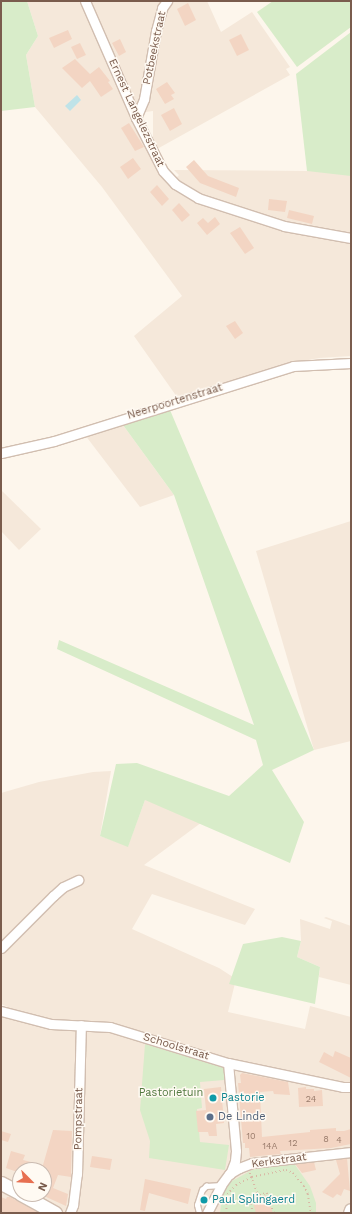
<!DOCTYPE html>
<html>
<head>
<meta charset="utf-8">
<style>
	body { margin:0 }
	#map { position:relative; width:352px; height:1214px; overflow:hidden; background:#fdf6ec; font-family:"Work Sans",sans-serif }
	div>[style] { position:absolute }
	.residential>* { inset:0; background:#f5e8da }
	.green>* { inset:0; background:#d8ecc9 }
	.water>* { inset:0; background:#bfe3e8 }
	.building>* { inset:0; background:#f3d5c3 }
	.path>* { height:1.5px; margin-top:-0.75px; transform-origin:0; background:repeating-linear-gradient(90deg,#d9b8a5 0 1px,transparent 0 4px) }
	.roads { filter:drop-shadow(1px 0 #d1beb0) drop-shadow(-1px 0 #d1beb0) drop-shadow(0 1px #d1beb0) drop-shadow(0 -1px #d1beb0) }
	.lane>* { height:4.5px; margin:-2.25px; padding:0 2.25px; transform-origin:2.25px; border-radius:2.25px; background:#fff }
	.street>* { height:9px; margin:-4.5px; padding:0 4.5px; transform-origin:4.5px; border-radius:4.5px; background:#fff }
	.secondary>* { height:13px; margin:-6.5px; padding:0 6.5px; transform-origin:6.5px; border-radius:6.5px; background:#fff }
	.dots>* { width:11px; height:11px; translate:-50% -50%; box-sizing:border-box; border:2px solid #fffaf3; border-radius:50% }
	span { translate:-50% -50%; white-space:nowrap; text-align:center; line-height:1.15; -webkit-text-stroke:3px #fffaf3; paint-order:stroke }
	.number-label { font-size:9px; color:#987a6a }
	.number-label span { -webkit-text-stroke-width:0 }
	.street-label { font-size:11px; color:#7a5c4d }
	.park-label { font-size:11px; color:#537a41 }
	.culture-label { font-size:11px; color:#0d838f }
	.left { translate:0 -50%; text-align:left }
	.service-label { font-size:11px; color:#4e5e75 }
	.frame { position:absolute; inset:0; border:2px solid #7a5c4d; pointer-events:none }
	.north { position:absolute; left:12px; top:1162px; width:40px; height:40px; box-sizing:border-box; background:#fffaf3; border:1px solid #cabbb1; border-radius:50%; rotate:114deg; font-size:11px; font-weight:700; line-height:16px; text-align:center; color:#7a5c4d }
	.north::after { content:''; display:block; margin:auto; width:14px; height:18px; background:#e76f51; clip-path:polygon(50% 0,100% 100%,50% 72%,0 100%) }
</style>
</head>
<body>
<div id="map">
	<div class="residential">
		<i style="clip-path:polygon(27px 1px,207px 1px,221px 32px,252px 12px,290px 67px,286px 69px,290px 75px,157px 149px,153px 138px,153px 111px,131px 114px,157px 170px,176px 178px,179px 175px,174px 170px,307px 171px,351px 159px,351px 356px,319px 358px,288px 364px,177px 397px,134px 336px,182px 296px,102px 187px,35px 107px,26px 55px,38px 36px)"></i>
		<i style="clip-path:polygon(123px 425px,174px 495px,140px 507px,85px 435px)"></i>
		<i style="clip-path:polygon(1px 490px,41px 529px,19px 550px,1px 531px)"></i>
		<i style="clip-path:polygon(351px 521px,351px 741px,314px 750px,256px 551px)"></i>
		<i style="clip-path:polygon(evenodd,111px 771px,100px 836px,128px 846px,145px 800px,217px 811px,144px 865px,255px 909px,245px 925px,152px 894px,132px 929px,219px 968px,236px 979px,228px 1012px,305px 1029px,310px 1006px,351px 1017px,351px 1213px,1px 1213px,1px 1017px,9px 1019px,8px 1007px,1px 1004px,1px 793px,39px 782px,93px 772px,111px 771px,20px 1170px,44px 1170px,44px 1194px,20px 1194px,20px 1170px)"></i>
		<i style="clip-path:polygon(326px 917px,351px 926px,351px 985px,319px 977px,320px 967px,297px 957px,301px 941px,300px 919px,330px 929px,332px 921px,324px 918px)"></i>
	</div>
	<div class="green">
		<i style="clip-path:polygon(1px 1px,27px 1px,38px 36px,26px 55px,35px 107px,1px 111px)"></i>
		<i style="clip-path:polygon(273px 1px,351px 1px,351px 27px,297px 67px,257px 12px)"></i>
		<i style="clip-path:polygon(351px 32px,351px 176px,307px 171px,296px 74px)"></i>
		<i style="clip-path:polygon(170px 410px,314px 750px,272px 770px,304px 822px,290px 863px,145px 800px,128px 847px,100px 836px,116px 764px,137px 763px,229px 796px,263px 765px,256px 740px,57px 649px,59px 640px,254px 725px,174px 495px,123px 425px)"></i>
		<i style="clip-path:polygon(282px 937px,301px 941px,297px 957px,320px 967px,315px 1004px,229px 984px,243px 944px)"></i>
		<i style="clip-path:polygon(145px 1044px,224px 1068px,224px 1080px,200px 1082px,202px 1108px,197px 1109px,200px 1142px,229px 1145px,225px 1170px,149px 1158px,150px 1141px,140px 1110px)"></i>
		<i style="clip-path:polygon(293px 1162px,310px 1186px,316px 1203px,316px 1213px,220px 1213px,223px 1189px,232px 1181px,252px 1170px)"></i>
	</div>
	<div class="water">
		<i style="clip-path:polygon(77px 95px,81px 100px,70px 111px,65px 106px)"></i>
	</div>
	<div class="building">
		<i style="clip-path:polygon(188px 3px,196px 20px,185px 26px,177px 9px)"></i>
		<i style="clip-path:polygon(68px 30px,72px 39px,54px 48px,49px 38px)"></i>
		<i style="clip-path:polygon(241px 34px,249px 50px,237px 56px,229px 40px)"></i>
		<i style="clip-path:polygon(120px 39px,126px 52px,119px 56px,112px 43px)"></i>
		<i style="clip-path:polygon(80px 43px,86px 55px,77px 59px,71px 47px)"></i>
		<i style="clip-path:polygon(75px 59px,90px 74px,99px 67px,110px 81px,108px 82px,113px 89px,101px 97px,90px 81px,82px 88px,62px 68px)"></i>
		<i style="clip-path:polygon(167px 82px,175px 93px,171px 95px,174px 99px,165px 104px,156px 89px)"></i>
		<i style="clip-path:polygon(174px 108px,182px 124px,170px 131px,161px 115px)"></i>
		<i style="clip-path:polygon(129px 123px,144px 147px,135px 151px,121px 128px)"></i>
		<i style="clip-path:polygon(133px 158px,141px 169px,128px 179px,120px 167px)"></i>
		<i style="clip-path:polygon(194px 160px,208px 176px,239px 188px,236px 197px,200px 183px,186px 167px)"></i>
		<i style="clip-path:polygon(157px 185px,169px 199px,162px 206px,150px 192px)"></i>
		<i style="clip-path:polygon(269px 199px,287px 201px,285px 212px,268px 210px)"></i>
		<i style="clip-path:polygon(179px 203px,190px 215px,182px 222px,172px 210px)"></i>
		<i style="clip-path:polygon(289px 210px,314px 216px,312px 224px,287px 218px)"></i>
		<i style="clip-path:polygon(215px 217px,220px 224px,207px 235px,197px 223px,203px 218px,208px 223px)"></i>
		<i style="clip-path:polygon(240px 227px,254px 248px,245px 254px,230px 233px)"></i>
		<i style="clip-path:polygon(235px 321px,243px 333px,235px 339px,226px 326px)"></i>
		<i style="clip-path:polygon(335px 1051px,351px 1058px,351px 1078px,319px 1062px,324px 1052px,333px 1057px)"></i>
		<i style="clip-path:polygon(242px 1073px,288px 1082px,290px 1095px,274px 1094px,273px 1091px,260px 1092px,262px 1137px,310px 1132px,310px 1130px,336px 1128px,336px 1131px,344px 1131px,351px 1129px,351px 1144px,331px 1148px,280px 1151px,281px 1154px,250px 1157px,249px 1148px,245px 1148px,245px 1143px,243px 1143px,238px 1083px,241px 1083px,240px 1075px)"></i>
		<i style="clip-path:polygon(221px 1087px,224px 1123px,216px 1124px,217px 1136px,209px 1136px,208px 1132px,198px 1132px,196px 1111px,206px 1110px,204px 1089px)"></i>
		<i style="clip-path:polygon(306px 1087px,306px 1089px,314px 1089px,314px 1091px,322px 1090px,323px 1106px,299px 1107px,298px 1088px)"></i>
		<i style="clip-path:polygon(53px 1130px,72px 1131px,71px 1177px,58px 1175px,53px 1188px,68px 1194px,66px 1206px,44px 1196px,44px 1170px,20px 1170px,20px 1173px,6px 1168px,11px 1151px,25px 1155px,23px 1160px,43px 1165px)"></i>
		<i style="clip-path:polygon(1px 1131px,11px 1134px,8px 1142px,1px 1140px)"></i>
		<i style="clip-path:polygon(92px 1156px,112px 1159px,110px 1170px,90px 1167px)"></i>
		<i style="clip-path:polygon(347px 1158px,350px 1191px,344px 1189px,341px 1196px,337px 1194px,333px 1198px,322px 1192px,340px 1174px,336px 1160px)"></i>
		<i style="clip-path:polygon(314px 1162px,316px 1170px,302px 1173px,295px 1164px)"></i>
		<i style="clip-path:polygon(145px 1179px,191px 1189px,188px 1204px,149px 1193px,145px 1211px,140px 1210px)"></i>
		<i style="clip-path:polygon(266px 1195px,273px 1213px,256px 1213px,252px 1200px)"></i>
		<i style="clip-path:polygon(1px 1197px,6px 1199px,7px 1197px,10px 1197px,39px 1213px,1px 1213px)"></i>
	</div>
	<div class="path">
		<i style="left:250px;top:1173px;width:27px;rotate:70deg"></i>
		<i style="left:226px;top:1213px;width:19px;rotate:-87deg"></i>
		<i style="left:227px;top:1194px;width:13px;rotate:-45deg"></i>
		<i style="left:236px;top:1185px;width:18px;rotate:-27deg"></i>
		<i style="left:252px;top:1177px;width:35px;rotate:-12deg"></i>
		<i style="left:286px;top:1170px;width:8px;rotate:23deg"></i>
		<i style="left:293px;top:1173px;width:17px;rotate:50deg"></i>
		<i style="left:304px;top:1186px;width:9px;rotate:63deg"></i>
		<i style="left:308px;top:1194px;width:19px;rotate:81deg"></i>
		<i style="left:253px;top:1213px;width:16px;rotate:-108deg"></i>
		<i style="left:248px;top:1198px;width:20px;rotate:-15deg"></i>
		<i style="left:267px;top:1193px;width:21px;rotate:71deg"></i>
	</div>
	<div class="roads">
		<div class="lane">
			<i style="left:199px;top:1213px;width:8px;rotate:-104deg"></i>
			<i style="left:197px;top:1205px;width:16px;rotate:-72deg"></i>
			<i style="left:202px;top:1190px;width:6px;rotate:-45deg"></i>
			<i style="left:206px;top:1186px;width:15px;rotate:-4deg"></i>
		</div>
		<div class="street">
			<i style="left:85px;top:1px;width:128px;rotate:66.4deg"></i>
			<i style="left:136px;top:118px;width:59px;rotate:63deg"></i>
			<i style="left:163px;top:171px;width:18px;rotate:47deg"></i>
			<i style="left:175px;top:184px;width:27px;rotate:31deg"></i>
			<i style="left:198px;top:198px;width:90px;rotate:18deg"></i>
			<i style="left:284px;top:226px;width:68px;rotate:10.2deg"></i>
			<i style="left:136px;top:118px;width:21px;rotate:-67deg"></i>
			<i style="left:144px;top:99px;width:69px;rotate:-80deg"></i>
			<i style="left:156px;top:31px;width:24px;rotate:-75deg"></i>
			<i style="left:162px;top:8px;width:9px;rotate:-54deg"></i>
			<i style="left:1px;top:453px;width:54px;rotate:-12.8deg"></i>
			<i style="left:54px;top:441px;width:250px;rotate:-17.4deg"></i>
			<i style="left:293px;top:366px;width:58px;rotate:-3deg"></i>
			<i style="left:1px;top:948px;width:74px;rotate:-45deg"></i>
			<i style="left:53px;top:896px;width:13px;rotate:-42deg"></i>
			<i style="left:63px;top:887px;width:17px;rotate:-25deg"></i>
			<i style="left:1px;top:1011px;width:52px;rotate:14.6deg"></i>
			<i style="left:51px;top:1024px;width:59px;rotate:2.9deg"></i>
			<i style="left:110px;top:1027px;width:123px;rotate:17deg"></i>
			<i style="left:228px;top:1063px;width:117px;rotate:11.8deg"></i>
			<i style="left:343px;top:1087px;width:8px"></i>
			<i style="left:228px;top:1063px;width:88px;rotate:84.8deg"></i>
			<i style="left:236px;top:1151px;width:10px;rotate:96deg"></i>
			<i style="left:235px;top:1161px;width:14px;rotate:111deg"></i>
			<i style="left:70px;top:1213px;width:9px;rotate:-69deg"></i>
			<i style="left:73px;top:1205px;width:31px;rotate:-83deg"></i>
			<i style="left:77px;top:1174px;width:149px;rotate:-88.5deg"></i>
			<i style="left:207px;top:1213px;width:31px;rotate:-63deg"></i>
			<i style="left:221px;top:1185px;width:14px;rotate:-54deg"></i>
			<i style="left:229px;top:1174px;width:12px;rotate:-31deg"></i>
			<i style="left:239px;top:1168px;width:14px;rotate:-21deg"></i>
			<i style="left:252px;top:1163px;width:100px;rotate:-6.3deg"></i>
		</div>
		<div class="secondary">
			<i style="left:1px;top:1183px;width:21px;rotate:28deg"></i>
			<i style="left:21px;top:1194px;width:39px;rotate:29deg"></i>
			<i style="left:350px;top:1213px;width:3px;rotate:-72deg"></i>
		</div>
	</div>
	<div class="dots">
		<i style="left:213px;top:1098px;background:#0f9aa8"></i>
		<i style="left:210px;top:1117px;background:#5c6f8a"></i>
		<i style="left:204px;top:1200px;background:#0f9aa8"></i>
	</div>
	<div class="number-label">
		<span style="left:311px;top:1099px">24</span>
		<span style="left:251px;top:1136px">10</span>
		<span style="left:326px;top:1139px">8</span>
		<span style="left:339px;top:1140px">4</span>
		<span style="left:293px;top:1143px">12</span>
		<span style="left:270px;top:1146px">14A</span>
	</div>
	<div class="street-label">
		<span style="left:155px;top:48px;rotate:-78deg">Potbeekstraat</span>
		<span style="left:136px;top:113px;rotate:65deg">Ernest Langelezstraat</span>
		<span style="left:175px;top:402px;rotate:-17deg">Neerpoortenstraat</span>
		<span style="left:176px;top:1047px;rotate:17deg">Schoolstraat</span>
		<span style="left:79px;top:1119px;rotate:-89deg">Pompstraat</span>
		<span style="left:279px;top:1161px;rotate:-8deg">Kerkstraat</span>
	</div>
	<div class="park-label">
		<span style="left:171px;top:1093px">Pastorietuin</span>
	</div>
	<div class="culture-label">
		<span class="left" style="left:221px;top:1098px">Pastorie</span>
		<span class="left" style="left:212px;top:1200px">Paul Splingaerd</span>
	</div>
	<div class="service-label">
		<span class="left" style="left:218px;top:1117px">De Linde</span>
	</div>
	<div class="frame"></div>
	<div class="north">N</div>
</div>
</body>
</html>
